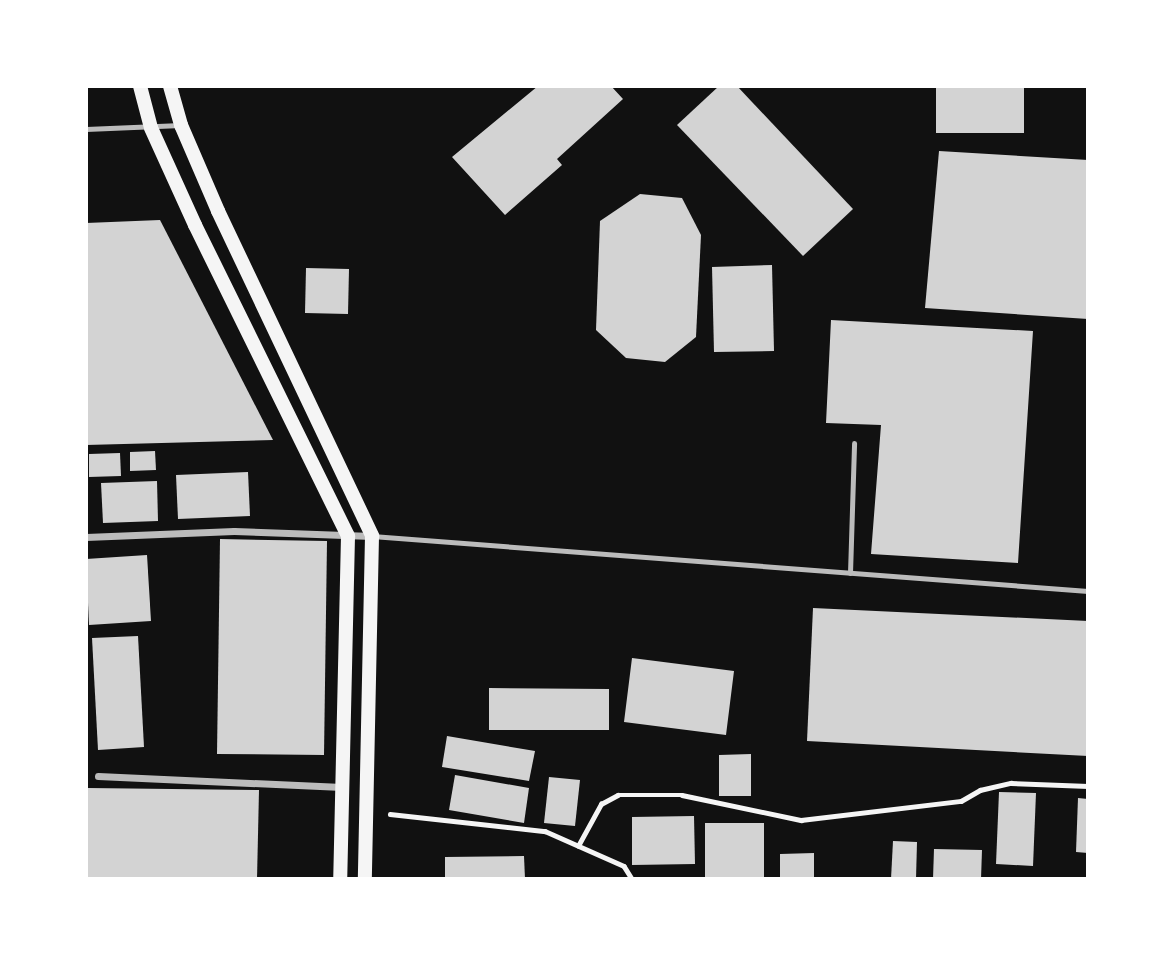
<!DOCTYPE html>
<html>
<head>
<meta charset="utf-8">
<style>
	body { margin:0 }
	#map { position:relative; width:1174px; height:965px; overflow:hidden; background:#111; font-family:"Titillium Web",sans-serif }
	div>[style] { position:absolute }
	.building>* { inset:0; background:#d3d3d3 }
	.path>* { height:4.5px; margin:-2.25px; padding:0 2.25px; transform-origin:2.25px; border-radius:2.25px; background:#f5f5f5 }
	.service>* { height:5px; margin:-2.5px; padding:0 2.5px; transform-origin:2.5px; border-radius:2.5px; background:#bcbcbc }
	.minor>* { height:7px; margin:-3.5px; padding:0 3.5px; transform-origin:3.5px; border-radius:3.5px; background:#bcbcbc }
	.secondary>* { height:14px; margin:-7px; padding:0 7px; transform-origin:7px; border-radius:7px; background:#f5f5f5 }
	span { translate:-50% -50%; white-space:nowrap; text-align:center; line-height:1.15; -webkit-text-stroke:7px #fff; paint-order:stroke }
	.frame { position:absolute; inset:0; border:88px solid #fff; pointer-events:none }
</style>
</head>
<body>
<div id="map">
	<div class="building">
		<i style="clip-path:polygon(538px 86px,611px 86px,623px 99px,557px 159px,562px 165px,505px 215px,452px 157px)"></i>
		<i style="clip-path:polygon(719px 86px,737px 86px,853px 209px,803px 256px,677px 125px)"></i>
		<i style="clip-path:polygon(936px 86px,1024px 86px,1024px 133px,936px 133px)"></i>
		<i style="clip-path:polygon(939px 151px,1088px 160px,1088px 319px,925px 308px)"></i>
		<i style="clip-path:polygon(640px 194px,682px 198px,701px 235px,696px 337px,665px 362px,626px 358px,596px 330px,600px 221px)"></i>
		<i style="clip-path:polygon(160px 220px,273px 440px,86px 445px,86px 223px)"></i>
		<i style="clip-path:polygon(772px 265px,774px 351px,714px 352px,712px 267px)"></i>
		<i style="clip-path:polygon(306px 268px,349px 269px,348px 314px,305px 313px)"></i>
		<i style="clip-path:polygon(831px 320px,1033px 331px,1018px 563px,871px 554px,881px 425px,826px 423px)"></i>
		<i style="clip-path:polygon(155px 451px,156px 470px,130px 471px,130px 452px)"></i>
		<i style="clip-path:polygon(120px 453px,121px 476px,89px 477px,89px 454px)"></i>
		<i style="clip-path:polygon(248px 472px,250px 516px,178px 519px,176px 475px)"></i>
		<i style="clip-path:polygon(157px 481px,158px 521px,103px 523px,101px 483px)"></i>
		<i style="clip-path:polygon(220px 539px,327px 541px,324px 755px,217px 754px)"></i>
		<i style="clip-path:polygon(147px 555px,151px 621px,89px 625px,86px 559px)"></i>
		<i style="clip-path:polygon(813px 608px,1088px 621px,1088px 756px,807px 741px)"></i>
		<i style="clip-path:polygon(138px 636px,144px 747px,98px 750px,92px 638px)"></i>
		<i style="clip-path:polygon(632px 658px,734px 671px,726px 735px,624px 722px)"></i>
		<i style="clip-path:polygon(489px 688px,609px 689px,609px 730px,489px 730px)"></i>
		<i style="clip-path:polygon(447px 736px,535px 751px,529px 781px,442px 767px)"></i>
		<i style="clip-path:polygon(751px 754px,751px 796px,719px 796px,719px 755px)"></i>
		<i style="clip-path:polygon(455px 775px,529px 788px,524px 823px,449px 810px)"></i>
		<i style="clip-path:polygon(549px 777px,580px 780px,575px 826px,544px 823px)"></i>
		<i style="clip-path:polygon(88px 788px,259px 790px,257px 879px,86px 879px)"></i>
		<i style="clip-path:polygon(999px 792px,1036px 793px,1033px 866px,996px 864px)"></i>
		<i style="clip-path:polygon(1078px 798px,1088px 799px,1088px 853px,1076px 852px)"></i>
		<i style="clip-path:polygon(694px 816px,695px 864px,632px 865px,632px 817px)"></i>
		<i style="clip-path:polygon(705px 823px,764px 823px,764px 879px,705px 879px)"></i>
		<i style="clip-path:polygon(893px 841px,917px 842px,916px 879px,891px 879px)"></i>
		<i style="clip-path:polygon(934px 849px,982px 850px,981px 879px,933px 879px)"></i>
		<i style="clip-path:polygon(814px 853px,814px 879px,780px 879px,780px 854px)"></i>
		<i style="clip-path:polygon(524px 856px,525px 879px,445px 879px,445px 857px)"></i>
	</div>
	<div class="path">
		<i style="left:390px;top:814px;width:156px;rotate:6.3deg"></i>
		<i style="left:545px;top:831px;width:86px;rotate:23.9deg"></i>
		<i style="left:624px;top:866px;width:15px;rotate:58deg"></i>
		<i style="left:578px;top:846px;width:48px;rotate:-61.3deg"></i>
		<i style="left:601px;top:804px;width:19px;rotate:-28deg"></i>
		<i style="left:618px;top:795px;width:64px"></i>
		<i style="left:682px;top:795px;width:122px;rotate:11.9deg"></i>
		<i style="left:801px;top:820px;width:161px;rotate:-6.8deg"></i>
		<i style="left:961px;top:801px;width:22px;rotate:-30deg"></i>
		<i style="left:980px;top:790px;width:32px;rotate:-13deg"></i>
		<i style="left:1011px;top:783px;width:77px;rotate:2.2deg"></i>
	</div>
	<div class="service">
		<i style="left:86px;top:129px;width:95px;rotate:-2.4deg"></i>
		<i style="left:372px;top:536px;width:718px;rotate:4.39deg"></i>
		<i style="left:850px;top:573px;width:130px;rotate:-88.2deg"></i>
	</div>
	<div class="minor">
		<i style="left:86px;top:537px;width:148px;rotate:-2.3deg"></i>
		<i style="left:234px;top:531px;width:138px;rotate:2.1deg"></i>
		<i style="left:98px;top:776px;width:244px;rotate:2.6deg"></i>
	</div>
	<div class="secondary">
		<i style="left:140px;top:86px;width:43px;rotate:75.3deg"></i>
		<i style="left:151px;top:128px;width:107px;rotate:65.6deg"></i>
		<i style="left:195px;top:225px;width:347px;rotate:63.8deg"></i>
		<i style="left:348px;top:536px;width:343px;rotate:91.3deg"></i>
		<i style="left:170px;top:86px;width:41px;rotate:74.2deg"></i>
		<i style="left:181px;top:125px;width:94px;rotate:66.7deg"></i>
		<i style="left:218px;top:211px;width:360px;rotate:64.6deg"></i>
		<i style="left:372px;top:536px;width:343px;rotate:91.2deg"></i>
	</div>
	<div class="frame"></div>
</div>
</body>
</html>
